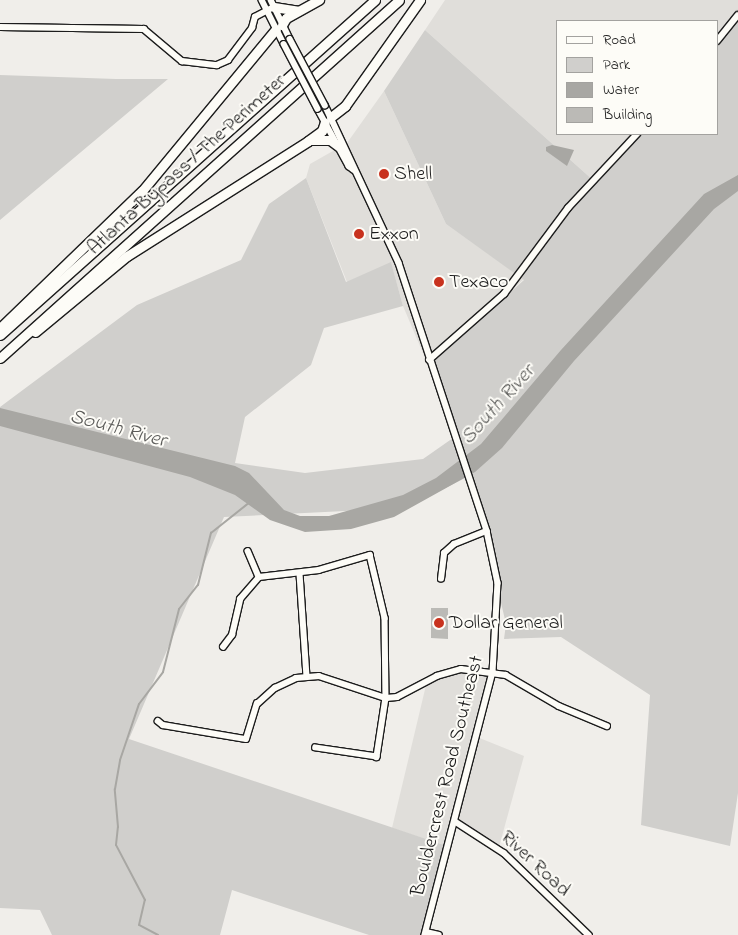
<!DOCTYPE html>
<html>
<head>
<meta charset="utf-8">
<style>
	body { margin:0 }
	#map { position:relative; width:738px; height:935px; overflow:hidden; background:#f0eeea; font-family:"Indie Flower",sans-serif }
	div>[style] { position:absolute }
	.built>* { inset:0; background:#e0deda }
	.green>* { inset:0; background:#d0cfcc }
	.water>* { inset:0; background:#a8a7a3 }
	.stream>* { height:2px; margin:-1px; padding:0 1px; transform-origin:1px; border-radius:1px; background:#a8a7a3 }
	.building>* { inset:0; background:#bbbab6 }
	.roads { filter:drop-shadow(1px 0 #1c1c1c) drop-shadow(-1px 0 #1c1c1c) drop-shadow(0 1px #1c1c1c) drop-shadow(0 -1px #1c1c1c) }
	.minor>* { height:5.5px; margin:-2.75px; padding:0 2.75px; transform-origin:2.75px; border-radius:2.75px; background:#fdfcf7 }
	.highway>* { height:9px; margin:-4.5px; padding:0 4.5px; transform-origin:4.5px; border-radius:4.5px; background:#fdfcf7 }
	.bridges { filter:drop-shadow(1px 0 #1c1c1c) drop-shadow(-1px 0 #1c1c1c) drop-shadow(0 1px #1c1c1c) drop-shadow(0 -1px #1c1c1c) }
	.minor-bridge>* { height:5.5px; margin:-2.75px; padding:0 2.75px; transform-origin:2.75px; border-radius:2.75px; background:#fdfcf7 }
	.dots>* { width:14px; height:14px; translate:-50% -50%; box-sizing:border-box; border:2px solid #fdfcf7; border-radius:50% }
	span { translate:-50% -50%; white-space:nowrap; text-align:center; line-height:1.15; -webkit-text-stroke:4px #fdfcf7; paint-order:stroke }
	.street-label { font-size:20px; color:#1c1c1c }
	.poi-label { font-size:20px; color:#1c1c1c }
	.left { translate:0 -50%; text-align:left }
	.water-label { font-size:21px; color:#5b5b59; font-style:italic }
	.legend { position:absolute; left:556px; top:20px; width:162px; height:115px; box-sizing:border-box; background:#fdfcf7; border:1px solid #a3a29f; margin:0; padding:6px 9px; list-style:none; font-size:15px; color:#1c1c1c }
	.legend li { display:flex; align-items:center; gap:10px; height:25px }
	.legend b { width:25px; border:1px solid #a3a29f }
</style>
</head>
<body>
<div id="map">
	<div class="built">
		<i style="clip-path:polygon(445px 0,738px 0,738px 15px,717px 40px,717px 21px,557px 21px,557px 134px,635px 134px,594px 181px,425px 30px)"></i>
		<i style="clip-path:polygon(384px 91px,446px 224px,524px 279px,428px 365px,403px 306px,391px 263px,347px 282px,306px 178px,310px 164px,347px 143px)"></i>
		<i style="clip-path:polygon(453px 669px,491px 671px,477px 737px,524px 756px,499px 847px,454px 823px,447px 846px,392px 828px,427px 681px)"></i>
	</div>
	<div class="green">
		<i style="clip-path:polygon(738px 15px,738px 793px,730px 846px,641px 825px,650px 695px,561px 637px,504px 639px,506px 624px,471px 475px,406px 508px,224px 517px,129px 739px,447px 846px,424px 935px,369px 935px,232px 890px,220px 935px,52px 935px,40px 910px,0 908px,0 407px,137px 305px,241px 260px,269px 204px,306px 178px,346px 282px,391px 262px,403px 306px,324px 328px,311px 365px,245px 417px,235px 463px,305px 473px,423px 459px,453px 438px,428px 365px,524px 280px,446px 224px,384px 91px,425px 30px,594px 181px,635px 134px,717px 134px,717px 40px)"></i>
		<i style="clip-path:polygon(0 75px,116px 79px,168px 79px,0 220px)"></i>
	</div>
	<div class="water">
		<i style="clip-path:polygon(552px 145px,574px 150px,567px 166px,546px 151px,546px 147px)"></i>
		<i style="clip-path:polygon(738px 175px,738px 191px,714px 209px,574px 361px,502px 448px,475px 472px,394px 517px,351px 529px,305px 532px,270px 520px,235px 495px,190px 477px,0 426px,0 408px,235px 466px,249px 473px,284px 510px,300px 516px,329px 516px,403px 495px,436px 478px,481px 444px,561px 350px,704px 194px)"></i>
	</div>
	<div class="stream">
		<i style="left:158px;top:935px;width:21px;rotate:-152deg"></i>
		<i style="left:139px;top:925px;width:26px;rotate:-77deg"></i>
		<i style="left:145px;top:900px;width:62px;rotate:-117.8deg"></i>
		<i style="left:116px;top:845px;width:18px;rotate:-84deg"></i>
		<i style="left:118px;top:827px;width:38px;rotate:-95deg"></i>
		<i style="left:115px;top:789px;width:29px;rotate:-80deg"></i>
		<i style="left:120px;top:760px;width:59px;rotate:-71.3deg"></i>
		<i style="left:139px;top:704px;width:40px;rotate:-53deg"></i>
		<i style="left:163px;top:672px;width:65px;rotate:-75.7deg"></i>
		<i style="left:179px;top:609px;width:31px;rotate:-52deg"></i>
		<i style="left:198px;top:585px;width:54px;rotate:-76deg"></i>
		<i style="left:211px;top:533px;width:50px;rotate:-38.5deg"></i>
	</div>
	<div class="building">
		<i style="clip-path:polygon(431px 608px,448px 608px,448px 639px,431px 638px)"></i>
	</div>
	<div class="roads">
		<div class="minor">
			<i style="left:262px;top:0;width:49px;rotate:63.4deg"></i>
			<i style="left:271px;top:0;width:43px;rotate:64deg"></i>
			<i style="left:0;top:27px;width:144px;rotate:0.8deg"></i>
			<i style="left:144px;top:29px;width:50px;rotate:40.1deg"></i>
			<i style="left:182px;top:61px;width:35px;rotate:7deg"></i>
			<i style="left:217px;top:65px;width:12px;rotate:-24deg"></i>
			<i style="left:228px;top:60px;width:40px;rotate:-53deg"></i>
			<i style="left:252px;top:28px;width:11px;rotate:-75deg"></i>
			<i style="left:255px;top:17px;width:21px;rotate:-28deg"></i>
			<i style="left:717px;top:41px;width:33px;rotate:-51deg"></i>
			<i style="left:325px;top:105px;width:174px;rotate:64.9deg"></i>
			<i style="left:399px;top:263px;width:282px;rotate:71.8deg"></i>
			<i style="left:487px;top:531px;width:53px;rotate:78.1deg"></i>
			<i style="left:498px;top:583px;width:89px;rotate:93.2deg"></i>
			<i style="left:493px;top:672px;width:272px;rotate:104.5deg"></i>
			<i style="left:318px;top:109px;width:65px;rotate:61.5deg"></i>
			<i style="left:349px;top:166px;width:6px;rotate:39deg"></i>
			<i style="left:429px;top:360px;width:100px;rotate:-41.3deg"></i>
			<i style="left:504px;top:294px;width:107px;rotate:-53.3deg"></i>
			<i style="left:568px;top:208px;width:101px;rotate:-47deg"></i>
			<i style="left:248px;top:551px;width:28px;rotate:67deg"></i>
			<i style="left:300px;top:574px;width:102px;rotate:86.1deg"></i>
			<i style="left:441px;top:579px;width:26px;rotate:-83deg"></i>
			<i style="left:444px;top:553px;width:13px;rotate:-42deg"></i>
			<i style="left:454px;top:544px;width:35px;rotate:-22deg"></i>
			<i style="left:223px;top:647px;width:15px;rotate:-53deg"></i>
			<i style="left:232px;top:635px;width:37px;rotate:-77deg"></i>
			<i style="left:240px;top:599px;width:29px;rotate:-49deg"></i>
			<i style="left:259px;top:577px;width:60px;rotate:-6.7deg"></i>
			<i style="left:319px;top:570px;width:53px;rotate:-16.4deg"></i>
			<i style="left:370px;top:555px;width:65px;rotate:76.6deg"></i>
			<i style="left:385px;top:618px;width:80px;rotate:89.3deg"></i>
			<i style="left:386px;top:698px;width:60px;rotate:98.7deg"></i>
			<i style="left:377px;top:757px;width:62px;rotate:-171.6deg"></i>
			<i style="left:158px;top:721px;width:6px;rotate:39deg"></i>
			<i style="left:163px;top:725px;width:84px;rotate:9.6deg"></i>
			<i style="left:246px;top:739px;width:37px;rotate:-73deg"></i>
			<i style="left:257px;top:704px;width:24px;rotate:-42deg"></i>
			<i style="left:275px;top:688px;width:23px;rotate:-25deg"></i>
			<i style="left:296px;top:678px;width:23px;rotate:-5deg"></i>
			<i style="left:319px;top:676px;width:71px;rotate:18.2deg"></i>
			<i style="left:386px;top:698px;width:11px;rotate:-5deg"></i>
			<i style="left:397px;top:697px;width:45px;rotate:-27.7deg"></i>
			<i style="left:437px;top:676px;width:25px;rotate:-16deg"></i>
			<i style="left:461px;top:669px;width:45px;rotate:7.6deg"></i>
			<i style="left:506px;top:675px;width:61px;rotate:30.3deg"></i>
			<i style="left:559px;top:706px;width:52px;rotate:22.6deg"></i>
			<i style="left:456px;top:822px;width:57px;rotate:32.9deg"></i>
			<i style="left:504px;top:853px;width:118px;rotate:44deg"></i>
			<i style="left:426px;top:932px;width:13px;rotate:13deg"></i>
		</div>
		<div class="highway">
			<i style="left:274px;top:7px;width:24px;rotate:9deg"></i>
			<i style="left:282px;top:25px;width:8px;rotate:-60deg"></i>
			<i style="left:286px;top:18px;width:38px;rotate:-29deg"></i>
			<i style="left:331px;top:117px;width:18px;rotate:-38deg"></i>
			<i style="left:345px;top:106px;width:130px;rotate:-54.7deg"></i>
			<i style="left:310px;top:140px;width:20px"></i>
			<i style="left:330px;top:140px;width:10px;rotate:37deg"></i>
			<i style="left:1px;top:327px;width:196px;rotate:-44deg"></i>
			<i style="left:142px;top:191px;width:210px;rotate:-50.4deg"></i>
			<i style="left:35px;top:332px;width:119px;rotate:-39.6deg"></i>
			<i style="left:127px;top:256px;width:214px;rotate:-32.4deg"></i>
			<i style="left:308px;top:141px;width:17px;rotate:-36deg"></i>
			<i style="left:322px;top:131px;width:9px;rotate:-72deg"></i>
			<i style="left:0;top:335px;width:503px;rotate:-41.78deg"></i>
			<i style="left:0;top:358px;width:536px;rotate:-41.9deg"></i>
		</div>
	</div>
	<div class="bridges">
		<div class="minor-bridge">
			<i style="left:290px;top:39px;width:75px;rotate:62.1deg"></i>
			<i style="left:284px;top:44px;width:73px;rotate:62.4deg"></i>
		</div>
	</div>
	<div class="dots">
		<i style="left:384px;top:174px;background:#c8321e"></i>
		<i style="left:359px;top:234px;background:#c8321e"></i>
		<i style="left:439px;top:282px;background:#c8321e"></i>
		<i style="left:439px;top:623px;background:#c8321e"></i>
	</div>
	<div class="street-label">
		<span style="left:187px;top:165px;rotate:-42deg">Atlanta Bypass / The Perimeter</span>
		<span style="left:448px;top:776px;rotate:-76deg">Bouldercrest Road Southeast</span>
		<span style="left:535px;top:864px;rotate:43deg">River Road</span>
	</div>
	<div class="poi-label">
		<span class="left" style="left:394px;top:174px">Shell</span>
		<span class="left" style="left:369px;top:234px">Exxon</span>
		<span class="left" style="left:449px;top:282px">Texaco</span>
		<span class="left" style="left:449px;top:623px">Dollar General</span>
	</div>
	<div class="water-label">
		<span style="left:498px;top:405px;rotate:-48deg">South River</span>
		<span style="left:118px;top:429px;rotate:15deg">South River</span>
	</div>
	<ul class="legend">
	<li><b style="height:6px;background:#fdfcf7"></b>Road</li>
	<li><b style="height:14px;background:#d0cfcc"></b>Park</li>
	<li><b style="height:14px;background:#a8a7a3"></b>Water</li>
	<li><b style="height:14px;background:#bbbab6"></b>Building</li>
	</ul>
</div>
</body>
</html>
